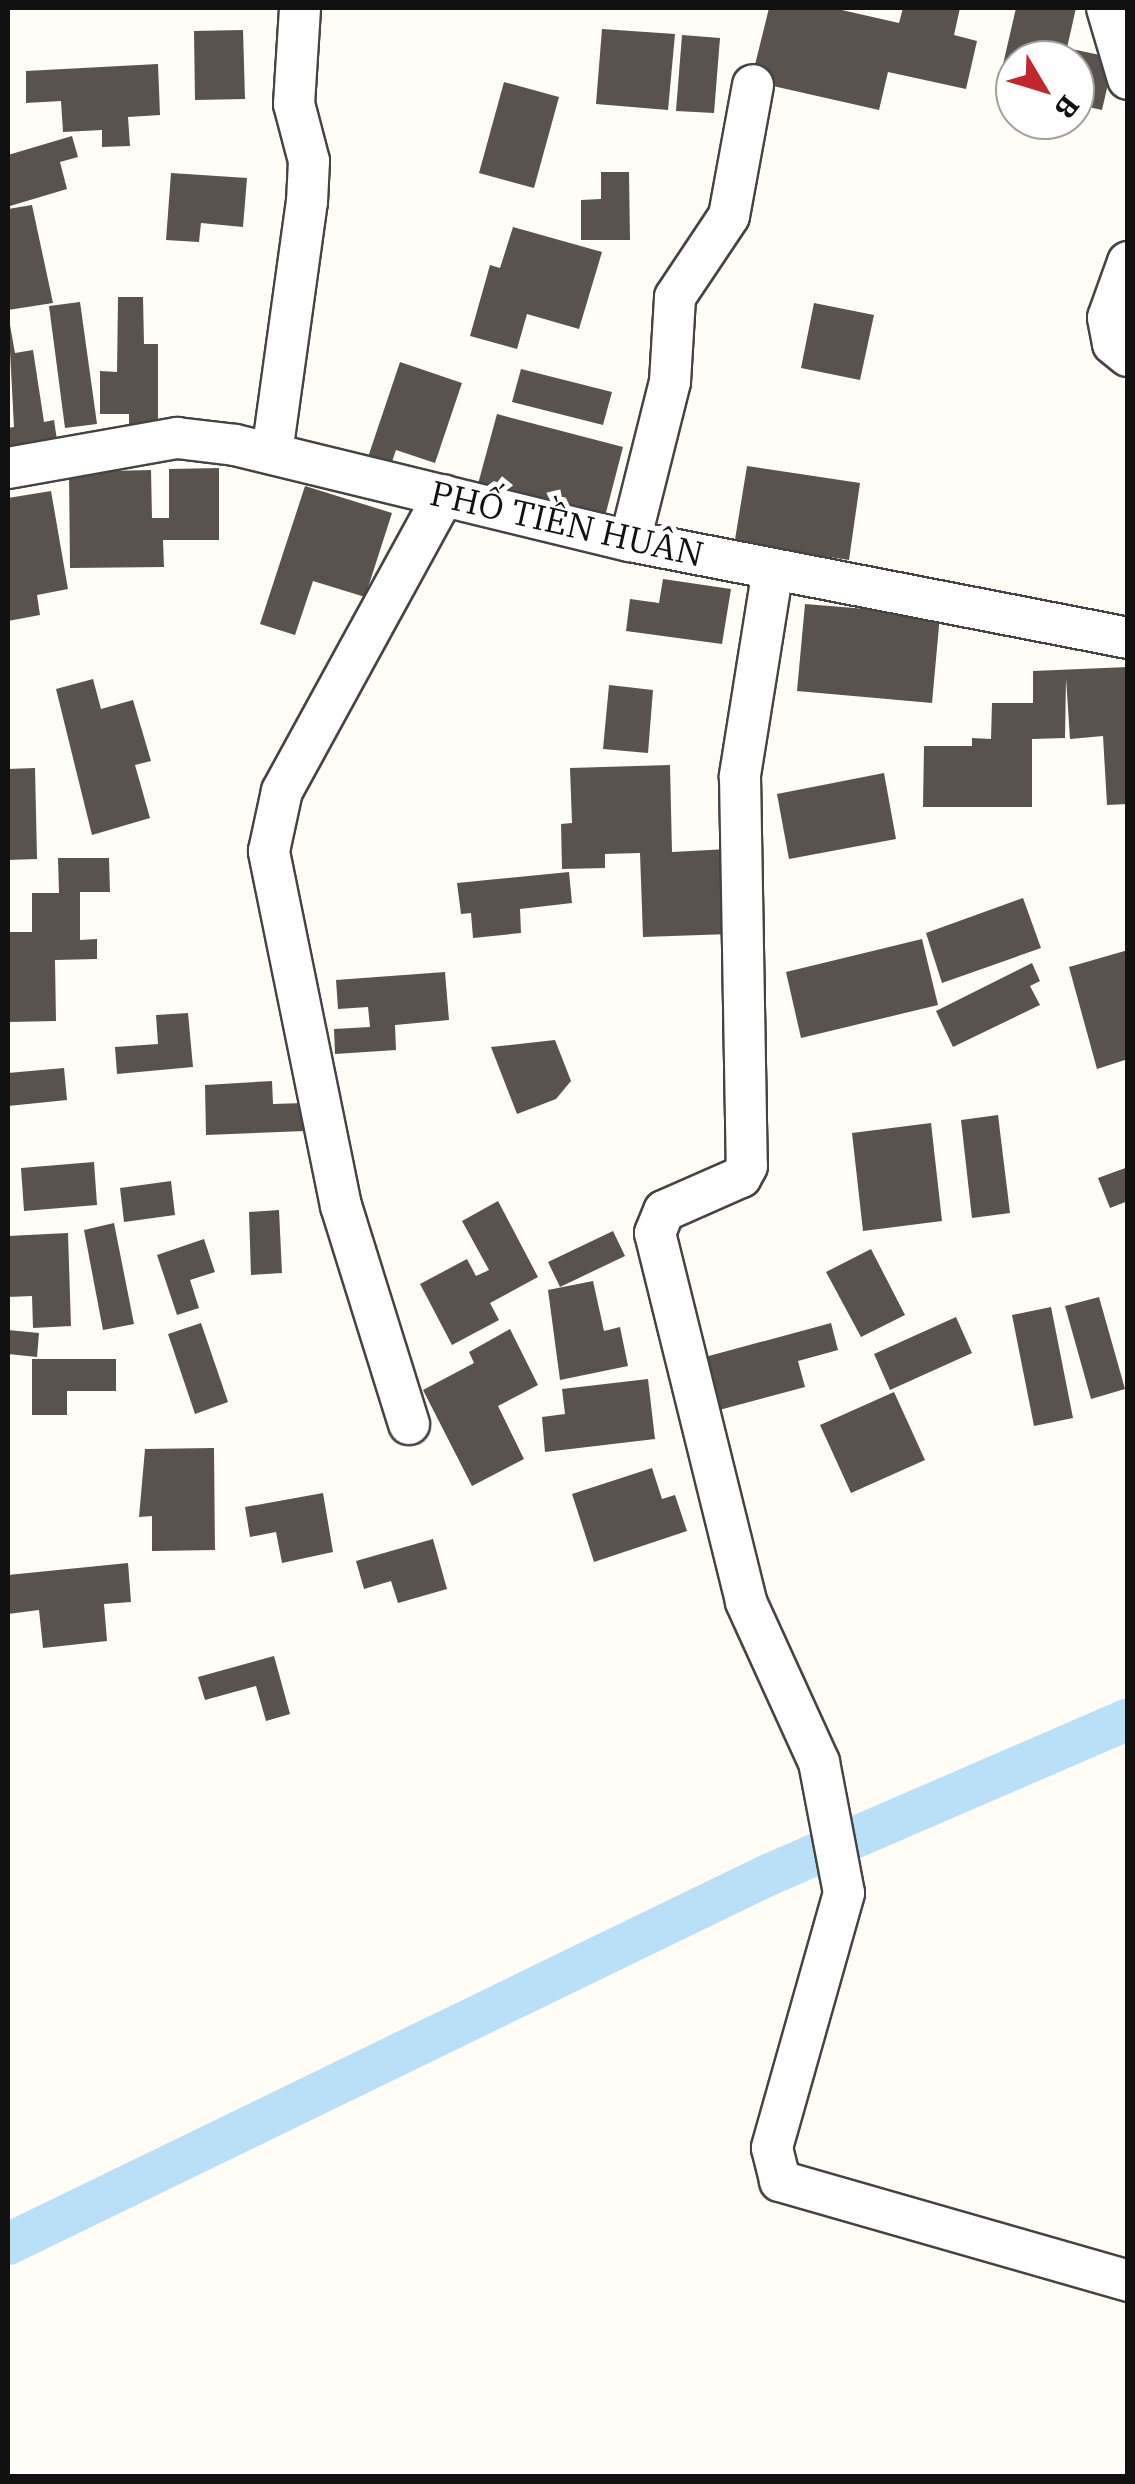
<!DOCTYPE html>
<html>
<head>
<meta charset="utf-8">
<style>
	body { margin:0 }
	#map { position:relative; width:1135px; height:2484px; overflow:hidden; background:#fffdf5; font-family:"IBM Plex Serif",serif }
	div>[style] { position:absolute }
	.canal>* { height:42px; margin:-21px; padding:0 21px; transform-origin:21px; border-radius:21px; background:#b9e0f7 }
	.building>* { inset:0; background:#5a524d }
	.roads { filter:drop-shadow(2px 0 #444) drop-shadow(-2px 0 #444) drop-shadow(0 2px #444) drop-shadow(0 -2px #444) }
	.minor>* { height:40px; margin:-20px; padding:0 20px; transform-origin:20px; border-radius:20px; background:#fff }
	span { translate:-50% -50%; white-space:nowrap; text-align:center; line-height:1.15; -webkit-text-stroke:10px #fff; paint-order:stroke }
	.street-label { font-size:35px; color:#111 }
	.frame { position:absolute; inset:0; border:10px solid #111; pointer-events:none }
	.north { position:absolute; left:995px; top:40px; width:100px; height:100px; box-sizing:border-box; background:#fff; border:2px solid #a0a0a0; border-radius:50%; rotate:128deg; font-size:28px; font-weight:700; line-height:40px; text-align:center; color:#111 }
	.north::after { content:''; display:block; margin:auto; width:35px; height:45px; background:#c4262e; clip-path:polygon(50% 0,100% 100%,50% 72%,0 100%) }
</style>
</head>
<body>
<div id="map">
	<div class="canal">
		<i style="left:8px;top:2244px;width:843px;rotate:-25.9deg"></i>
		<i style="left:766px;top:1876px;width:395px;rotate:-23.4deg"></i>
	</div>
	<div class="building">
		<i style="clip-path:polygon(769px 8px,833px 8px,899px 23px,903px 8px,960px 8px,954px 35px,977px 41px,966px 89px,888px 72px,879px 110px,751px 81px)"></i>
		<i style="clip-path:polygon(1016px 8px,1076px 8px,1067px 48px,1114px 58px,1102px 110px,1075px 104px,1075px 60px,1015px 60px,1015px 90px,998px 86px)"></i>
		<i style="clip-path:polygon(602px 29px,675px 34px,668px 110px,596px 104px)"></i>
		<i style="clip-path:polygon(243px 30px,245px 99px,195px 100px,194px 31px)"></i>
		<i style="clip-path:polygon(682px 35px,720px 38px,714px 113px,676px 111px)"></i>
		<i style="clip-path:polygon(158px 64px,160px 115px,128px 117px,130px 146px,102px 147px,102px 130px,63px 132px,61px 101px,26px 103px,26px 71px)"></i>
		<i style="clip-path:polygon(504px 82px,559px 97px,534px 188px,479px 173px)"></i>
		<i style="clip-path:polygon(72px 136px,78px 157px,60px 162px,67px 189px,10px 206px,8px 155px)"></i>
		<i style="clip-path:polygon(601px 172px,629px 172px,630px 240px,581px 240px,581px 200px,601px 199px)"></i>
		<i style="clip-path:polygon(171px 173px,247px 178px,243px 227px,201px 223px,199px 242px,166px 240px)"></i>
		<i style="clip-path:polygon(32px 205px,53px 303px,8px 310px,8px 209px)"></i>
		<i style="clip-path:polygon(513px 227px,602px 252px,579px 329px,527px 314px,517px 349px,470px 336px,490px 265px,500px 268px)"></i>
		<i style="clip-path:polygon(118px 297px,143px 297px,144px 344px,158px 344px,158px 428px,129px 428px,129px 414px,100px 414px,100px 371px,117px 372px)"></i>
		<i style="clip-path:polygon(80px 302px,97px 424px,65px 428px,49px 306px)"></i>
		<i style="clip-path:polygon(814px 303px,874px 315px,860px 380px,801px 368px)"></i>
		<i style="clip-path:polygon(8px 314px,15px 353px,33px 350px,44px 422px,54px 420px,57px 440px,8px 449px,8px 428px,14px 427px)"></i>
		<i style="clip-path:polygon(400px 362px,462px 383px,435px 463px,396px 450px,386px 479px,363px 472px)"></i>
		<i style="clip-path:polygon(521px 369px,612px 392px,603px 425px,512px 402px)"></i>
		<i style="clip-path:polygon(497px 414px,623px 447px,602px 528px,475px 495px)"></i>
		<i style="clip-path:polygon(747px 466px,860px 483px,849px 560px,767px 548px,732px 558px)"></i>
		<i style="clip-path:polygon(219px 468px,219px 540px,163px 540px,164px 567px,70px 568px,69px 472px,151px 470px,152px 518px,169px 518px,169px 469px)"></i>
		<i style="clip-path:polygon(305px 486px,392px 513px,365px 597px,313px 581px,295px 635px,260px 624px)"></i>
		<i style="clip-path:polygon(51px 491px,68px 589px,37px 595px,40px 615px,8px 621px,8px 498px)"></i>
		<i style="clip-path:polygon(663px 579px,731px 589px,722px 644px,626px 631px,630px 599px,659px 603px)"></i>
		<i style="clip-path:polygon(805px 604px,940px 615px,932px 703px,797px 691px)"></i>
		<i style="clip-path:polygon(1128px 667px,1128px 804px,1107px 805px,1103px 736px,1070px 739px,1066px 678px,1065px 738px,1032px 739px,1032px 807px,923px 807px,924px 746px,972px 746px,972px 738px,991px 739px,992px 703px,1033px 703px,1033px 671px)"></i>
		<i style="clip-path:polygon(93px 679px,101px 709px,133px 700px,151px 761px,135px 765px,150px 818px,92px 835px,56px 689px)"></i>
		<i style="clip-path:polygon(609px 685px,653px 690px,648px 753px,603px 749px)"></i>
		<i style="clip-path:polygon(670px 765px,672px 852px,728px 849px,730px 934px,643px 937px,640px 853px,605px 854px,605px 868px,562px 869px,561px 824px,572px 823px,570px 768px)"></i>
		<i style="clip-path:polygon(35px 768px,37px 859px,8px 860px,8px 769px)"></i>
		<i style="clip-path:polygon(884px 773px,896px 839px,789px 859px,777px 794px)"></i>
		<i style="clip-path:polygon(58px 858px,109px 858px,110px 892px,80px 892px,80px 940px,97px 939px,97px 959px,55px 960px,56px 1021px,8px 1022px,8px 932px,32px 932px,32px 893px,59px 893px)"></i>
		<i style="clip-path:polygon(569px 872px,572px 903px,520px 909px,521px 933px,473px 938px,471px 913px,461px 914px,457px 883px)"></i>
		<i style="clip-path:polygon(1023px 898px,1041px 948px,942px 983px,926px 933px)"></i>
		<i style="clip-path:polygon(922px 939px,938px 1005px,801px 1038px,786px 972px)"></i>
		<i style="clip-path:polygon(1128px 950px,1128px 1059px,1097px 1069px,1069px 967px)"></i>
		<i style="clip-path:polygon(1032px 963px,1040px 981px,1030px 986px,1040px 1005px,953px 1047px,936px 1011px)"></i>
		<i style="clip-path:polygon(445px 972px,449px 1020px,395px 1025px,396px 1050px,335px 1054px,334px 1029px,370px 1027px,368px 1007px,338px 1009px,336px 980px)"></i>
		<i style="clip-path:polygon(188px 1013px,193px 1067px,117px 1074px,115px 1047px,158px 1044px,156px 1015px)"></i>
		<i style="clip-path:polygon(555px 1040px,571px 1081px,556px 1099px,517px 1114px,491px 1047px)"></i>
		<i style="clip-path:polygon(64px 1068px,67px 1100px,8px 1106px,8px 1073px)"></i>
		<i style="clip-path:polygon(272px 1081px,273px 1104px,305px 1103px,305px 1131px,206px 1135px,205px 1085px)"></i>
		<i style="clip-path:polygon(998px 1115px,1010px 1213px,972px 1218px,961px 1120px)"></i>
		<i style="clip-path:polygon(931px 1123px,942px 1221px,863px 1231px,852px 1133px)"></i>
		<i style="clip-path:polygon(94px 1162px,97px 1205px,24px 1211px,21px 1168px)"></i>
		<i style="clip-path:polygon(1128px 1167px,1128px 1201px,1110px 1208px,1098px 1178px)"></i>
		<i style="clip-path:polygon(171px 1181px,175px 1215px,124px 1222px,120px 1188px)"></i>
		<i style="clip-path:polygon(498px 1201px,538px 1277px,490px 1303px,499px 1320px,452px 1345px,420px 1284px,467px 1259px,476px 1276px,489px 1270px,462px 1221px)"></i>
		<i style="clip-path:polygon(279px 1210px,282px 1273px,251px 1275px,249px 1212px)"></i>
		<i style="clip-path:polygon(114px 1223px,134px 1324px,103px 1330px,84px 1230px)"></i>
		<i style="clip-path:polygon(613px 1231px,625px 1256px,560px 1287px,548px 1262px)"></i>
		<i style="clip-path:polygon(68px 1233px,71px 1326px,33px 1328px,32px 1296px,8px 1297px,8px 1236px)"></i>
		<i style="clip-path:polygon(204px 1239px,215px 1272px,190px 1280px,199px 1308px,177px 1315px,157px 1255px)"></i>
		<i style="clip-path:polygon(871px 1249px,905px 1315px,861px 1337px,826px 1272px)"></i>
		<i style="clip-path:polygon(593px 1281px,604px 1331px,620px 1327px,628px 1366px,560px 1380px,548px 1290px)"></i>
		<i style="clip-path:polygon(1099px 1297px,1125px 1389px,1091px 1399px,1065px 1306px)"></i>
		<i style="clip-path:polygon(1051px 1307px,1073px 1418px,1034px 1426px,1012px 1315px)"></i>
		<i style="clip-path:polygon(956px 1317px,972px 1353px,890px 1390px,874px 1354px)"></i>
		<i style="clip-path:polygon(201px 1323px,228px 1402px,195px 1414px,168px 1334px)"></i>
		<i style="clip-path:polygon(831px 1323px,838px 1350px,798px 1361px,805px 1387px,708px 1413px,694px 1360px)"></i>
		<i style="clip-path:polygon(510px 1329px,538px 1385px,498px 1406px,524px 1459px,472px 1486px,423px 1390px,474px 1363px,469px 1352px)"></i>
		<i style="clip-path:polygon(8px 1330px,39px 1333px,37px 1357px,8px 1354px)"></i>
		<i style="clip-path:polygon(32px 1359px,116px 1359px,116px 1391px,67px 1391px,67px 1415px,32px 1415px)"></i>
		<i style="clip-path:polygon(648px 1379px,655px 1439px,545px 1452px,542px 1417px,565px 1414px,562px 1389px)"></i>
		<i style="clip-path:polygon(894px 1392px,925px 1460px,851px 1493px,820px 1425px)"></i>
		<i style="clip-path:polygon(214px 1448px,215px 1550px,152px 1551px,152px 1516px,139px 1517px,145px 1449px)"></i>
		<i style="clip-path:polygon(652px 1468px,662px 1499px,675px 1495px,687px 1531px,594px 1562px,572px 1494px)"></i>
		<i style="clip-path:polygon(323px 1493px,333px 1552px,282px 1563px,276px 1532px,250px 1537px,245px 1507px)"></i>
		<i style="clip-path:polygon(433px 1539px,447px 1589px,398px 1603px,391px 1581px,364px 1589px,356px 1561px)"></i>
		<i style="clip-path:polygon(128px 1563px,131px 1602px,104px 1604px,107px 1641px,43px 1648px,39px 1610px,8px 1614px,8px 1575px)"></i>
		<i style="clip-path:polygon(274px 1656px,290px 1714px,266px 1721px,256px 1686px,205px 1700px,198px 1677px)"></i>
	</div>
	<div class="roads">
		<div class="minor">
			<i style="left:1107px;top:8px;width:74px;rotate:73.5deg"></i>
			<i style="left:1128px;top:262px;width:59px;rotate:109.7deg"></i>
			<i style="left:1108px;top:318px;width:26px;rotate:79deg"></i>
			<i style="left:1113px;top:344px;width:19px;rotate:39deg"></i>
			<i style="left:272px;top:453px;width:253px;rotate:-82.1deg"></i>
			<i style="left:307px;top:202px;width:41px;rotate:-87.2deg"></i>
			<i style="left:309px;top:161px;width:59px;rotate:-104.7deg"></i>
			<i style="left:294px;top:104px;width:96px;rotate:-86.4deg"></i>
			<i style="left:8px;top:468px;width:172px;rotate:-10.1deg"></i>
			<i style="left:177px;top:438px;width:58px;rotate:6.9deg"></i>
			<i style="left:235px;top:445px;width:406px;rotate:13.7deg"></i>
			<i style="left:630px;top:541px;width:507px;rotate:11.02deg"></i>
			<i style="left:630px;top:541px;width:164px;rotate:-75.9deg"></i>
			<i style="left:670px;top:382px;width:85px;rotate:-86.6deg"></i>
			<i style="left:675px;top:297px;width:97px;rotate:-56.3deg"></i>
			<i style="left:729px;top:216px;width:133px;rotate:-79.6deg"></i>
			<i style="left:773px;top:569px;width:210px;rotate:99.1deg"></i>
			<i style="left:740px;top:776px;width:390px;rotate:89deg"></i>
			<i style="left:747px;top:1166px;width:13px;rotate:119deg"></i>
			<i style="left:741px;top:1177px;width:84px;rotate:156.2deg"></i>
			<i style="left:664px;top:1211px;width:24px;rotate:112deg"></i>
			<i style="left:655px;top:1233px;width:380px;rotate:76.1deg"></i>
			<i style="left:746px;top:1602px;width:176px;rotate:65.5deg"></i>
			<i style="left:819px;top:1762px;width:133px;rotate:79.2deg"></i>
			<i style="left:844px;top:1893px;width:265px;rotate:105.8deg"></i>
			<i style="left:772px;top:2148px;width:34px;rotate:76deg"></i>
			<i style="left:780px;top:2181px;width:362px;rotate:16deg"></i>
			<i style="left:409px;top:1424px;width:228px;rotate:-107.3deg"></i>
			<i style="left:341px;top:1206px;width:362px;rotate:-101.5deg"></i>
			<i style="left:269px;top:851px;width:61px;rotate:-77.8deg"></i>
			<i style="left:282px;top:791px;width:337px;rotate:-61.3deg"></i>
		</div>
	</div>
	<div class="street-label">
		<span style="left:567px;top:523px;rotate:13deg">PHỐ TIỀN HUÂN</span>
	</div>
	<div class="frame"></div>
	<div class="north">B</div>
</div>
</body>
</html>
